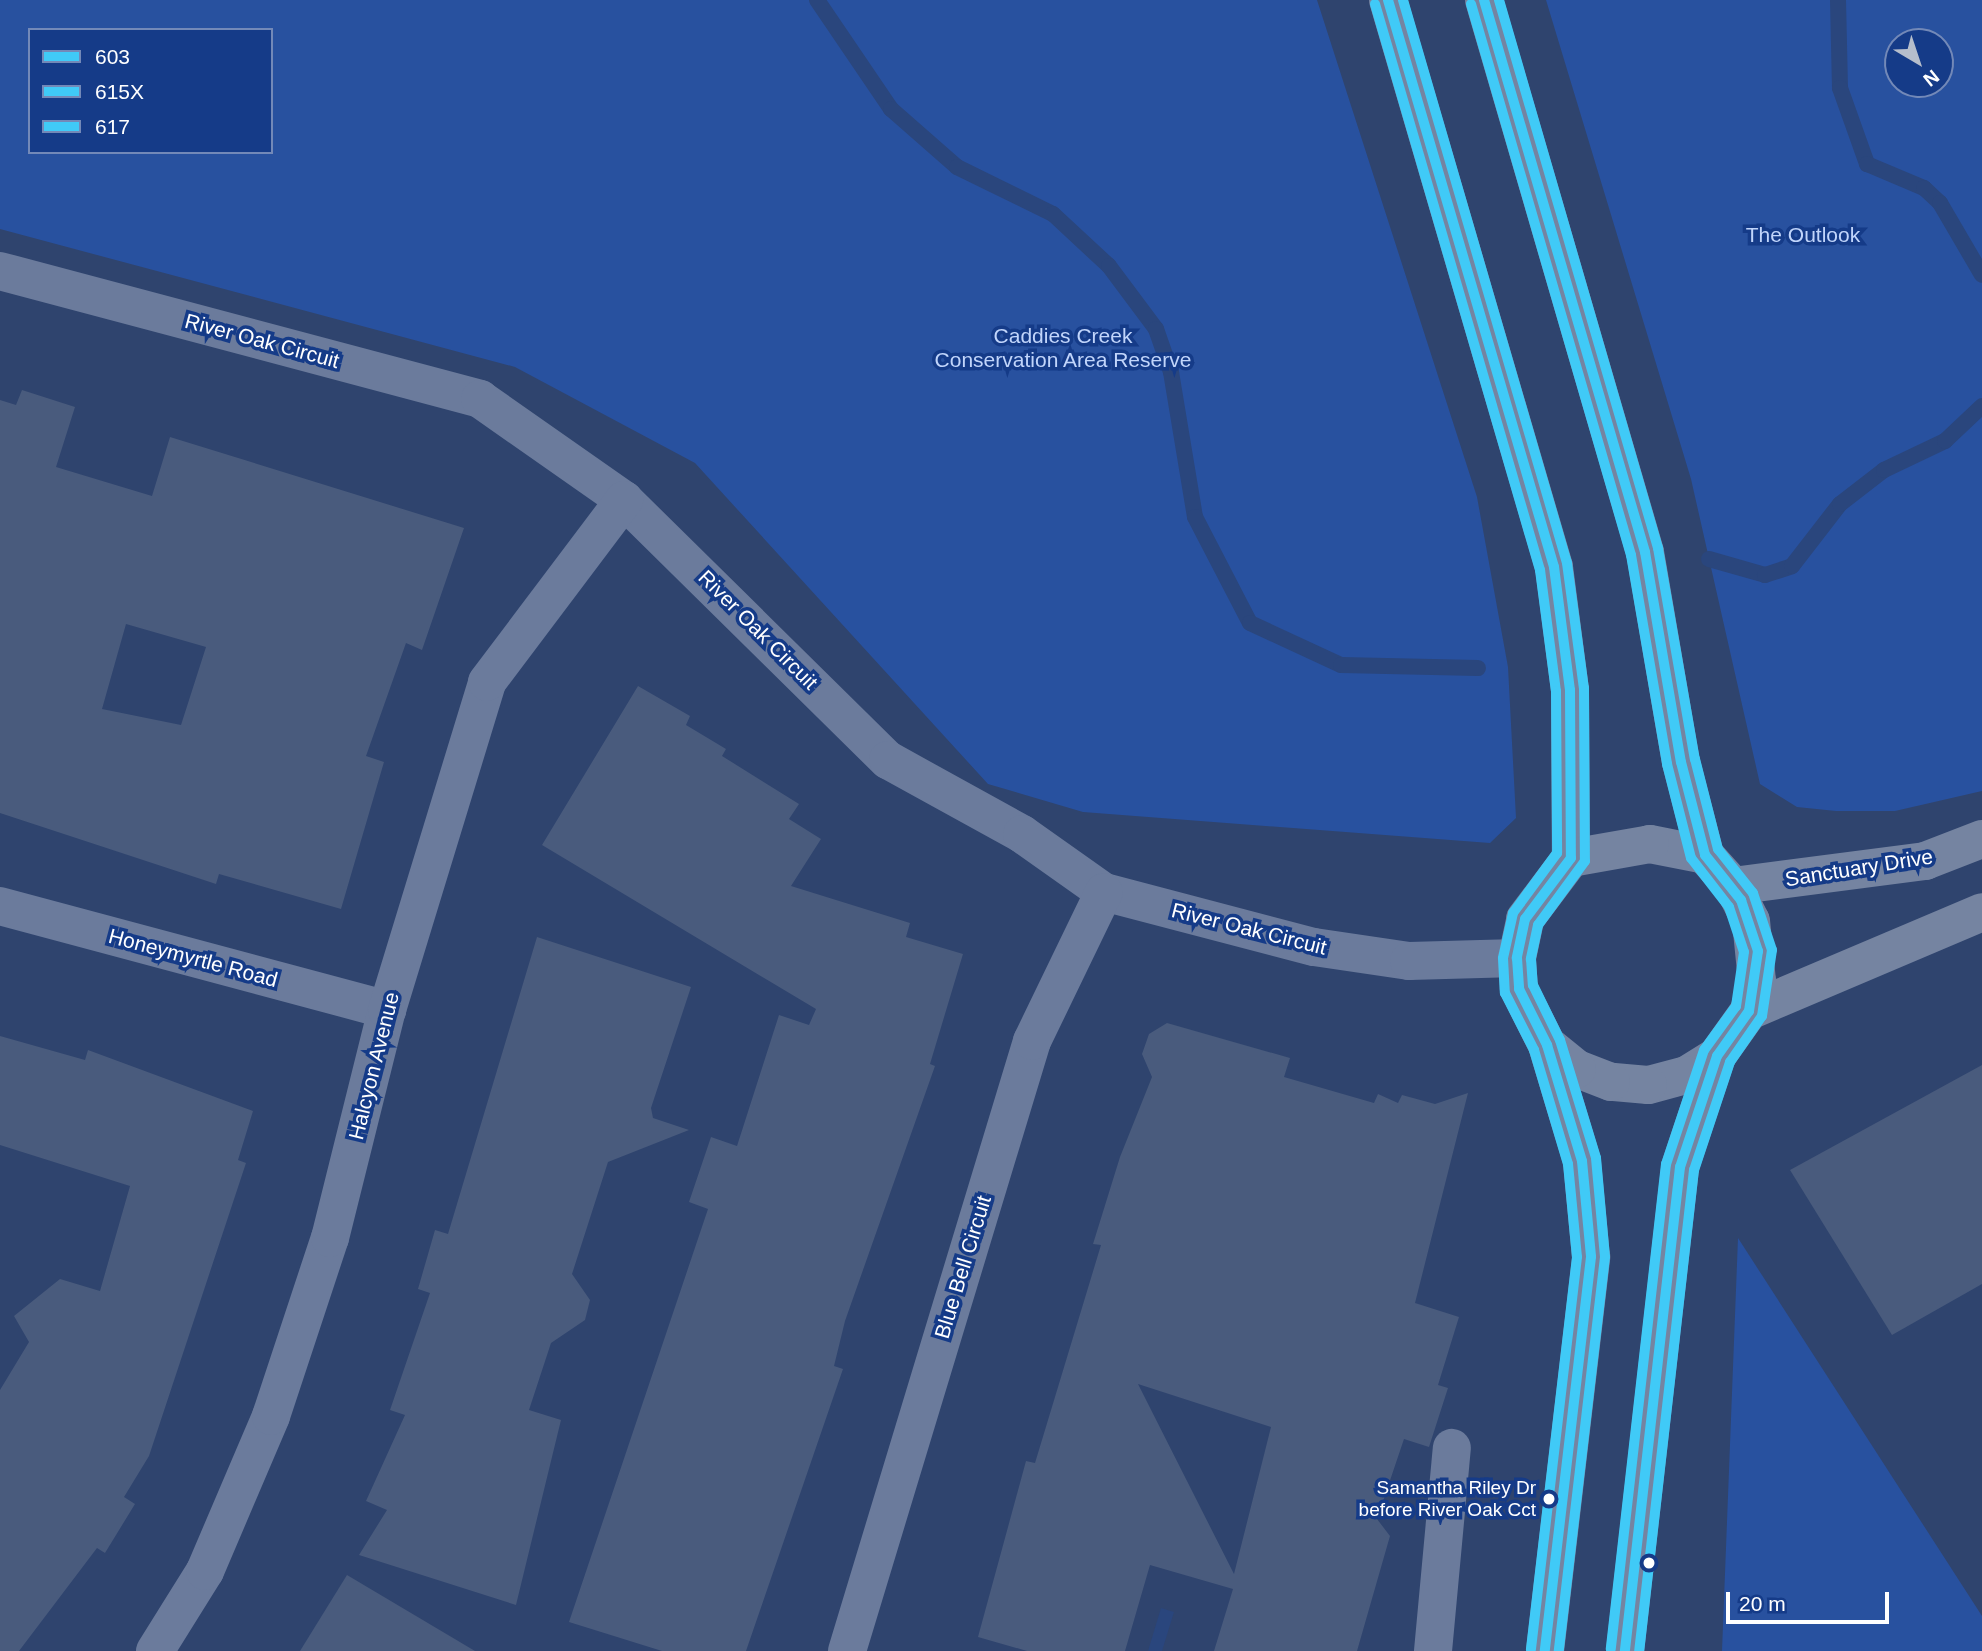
<!DOCTYPE html>
<html>
<head>
<meta charset="utf-8">
<style>
	body { margin:0 }
	#map { position:relative; width:1982px; height:1651px; overflow:hidden; background:#2f446e; font-family:Arial,sans-serif }
	div>[style] { position:absolute }
	.green>* { inset:0; background:#28519f }
	.water>* { inset:0; background:#2a467d }
	.stream>* { height:16px; margin:-8px; padding:0 8px; transform-origin:8px; border-radius:8px; background:#2a467d }
	.building>* { inset:0; background:#495b7d }
	.minor>* { height:38px; margin:-19px; padding:0 19px; transform-origin:19px; border-radius:19px; background:#6b7b9c }
	.major>* { height:38px; margin:-19px; padding:0 19px; transform-origin:19px; border-radius:19px; background:#7584a1 }
	.bus-1>* { height:10px; margin:-5px; padding:0 5px; transform-origin:5px; border-radius:5px; background:#40caf7 }
	.bus-2>* { height:10px; margin:-5px; padding:0 5px; transform-origin:5px; border-radius:5px; background:#40caf7 }
	.bus-3>* { height:10px; margin:-5px; padding:0 5px; transform-origin:5px; border-radius:5px; background:#40caf7 }
	.dots>* { width:19px; height:19px; translate:-50% -50%; box-sizing:border-box; border:4px solid #153b88; border-radius:50% }
	span { translate:-50% -50%; white-space:nowrap; text-align:center; line-height:1.15; -webkit-text-stroke:7px #153b88; paint-order:stroke }
	.bus-label { font-size:19px; color:#fff }
	.right { translate:-100% -50%; text-align:right }
	.park-label { font-size:21px; color:#c1d5fb }
	.street-label { font-size:21px; color:#fff }
	.legend { position:absolute; left:28px; top:28px; width:245px; height:126px; box-sizing:border-box; background:#153b88; border:2px solid #7389b8; margin:0; padding:9px 12px; list-style:none; font-size:21px; color:#fff }
	.legend li { display:flex; align-items:center; gap:14px; height:35px }
	.legend b { width:35px; border:2px solid #7389b8 }
	.north { position:absolute; left:1884px; top:28px; width:70px; height:70px; box-sizing:border-box; background:#153b88; border:2px solid #7389b8; border-radius:50%; rotate:141deg; font-size:19px; font-weight:700; line-height:28px; text-align:center; color:#fff }
	.north::after { content:''; display:block; margin:auto; width:24px; height:32px; background:#b6becc; clip-path:polygon(50% 0,100% 100%,50% 72%,0 100%) }
	.scale { position:absolute; left:1726px; top:1592px; width:163px; height:32px; box-sizing:border-box; border:4px solid #fff; border-top:0; padding-left:9px; font-size:21px; line-height:24px; white-space:nowrap; color:#fff; -webkit-text-stroke:5px #153b88; paint-order:stroke }
</style>
</head>
<body>
<div id="map">
	<div class="green">
		<i style="clip-path:polygon(evenodd,0 0,1317px 0,1477px 497px,1508px 667px,1516px 818px,1490px 843px,1083px 812px,988px 784px,695px 463px,515px 367px,0 229px,0 0,30px 30px,271px 30px,271px 152px,30px 152px,30px 30px)"></i>
		<i style="clip-path:polygon(evenodd,1546px 0,1982px 0,1982px 791px,1895px 811px,1836px 811px,1797px 807px,1760px 784px,1691px 479px,1546px 0,1898px 42px,1940px 42px,1940px 84px,1898px 84px,1898px 42px)"></i>
		<i style="clip-path:polygon(1738px 1238px,1982px 1616px,1982px 1651px,1722px 1651px)"></i>
	</div>
	<div class="water">
		<i style="clip-path:polygon(1161px 1608px,1174px 1612px,1162px 1651px,1148px 1651px)"></i>
	</div>
	<div class="stream">
		<i style="left:817px;top:0;width:132px;rotate:55.8deg"></i>
		<i style="left:891px;top:109px;width:88px;rotate:41.3deg"></i>
		<i style="left:957px;top:167px;width:107px;rotate:26.1deg"></i>
		<i style="left:1053px;top:214px;width:76px;rotate:42.9deg"></i>
		<i style="left:1109px;top:266px;width:79px;rotate:53.3deg"></i>
		<i style="left:1156px;top:329px;width:46px;rotate:70.8deg"></i>
		<i style="left:1171px;top:372px;width:147px;rotate:80.6deg"></i>
		<i style="left:1195px;top:517px;width:119px;rotate:62.6deg"></i>
		<i style="left:1250px;top:623px;width:100px;rotate:24.8deg"></i>
		<i style="left:1341px;top:665px;width:137px;rotate:1.3deg"></i>
		<i style="left:1838px;top:0;width:88px;rotate:88.7deg"></i>
		<i style="left:1840px;top:88px;width:81px;rotate:70.4deg"></i>
		<i style="left:1867px;top:164px;width:62px;rotate:22.8deg"></i>
		<i style="left:1924px;top:188px;width:22px;rotate:43deg"></i>
		<i style="left:1940px;top:203px;width:83px;rotate:59.7deg"></i>
		<i style="left:1709px;top:559px;width:58px;rotate:15.9deg"></i>
		<i style="left:1765px;top:575px;width:28px;rotate:-18deg"></i>
		<i style="left:1792px;top:566px;width:78px;rotate:-52.3deg"></i>
		<i style="left:1840px;top:504px;width:56px;rotate:-37.7deg"></i>
		<i style="left:1884px;top:470px;width:68px;rotate:-25.4deg"></i>
		<i style="left:1945px;top:441px;width:51px;rotate:-43.4deg"></i>
	</div>
	<div class="building">
		<i style="clip-path:polygon(evenodd,22px 390px,75px 407px,56px 467px,152px 496px,170px 437px,464px 528px,422px 650px,406px 643px,366px 756px,384px 762px,341px 909px,219px 874px,216px 884px,0 813px,0 400px,16px 405px,22px 390px,126px 624px,206px 647px,181px 725px,102px 709px,126px 624px)"></i>
		<i style="clip-path:polygon(638px 686px,690px 716px,686px 725px,726px 749px,722px 756px,799px 804px,789px 819px,821px 839px,791px 886px,910px 923px,906px 937px,963px 954px,930px 1064px,935px 1066px,845px 1321px,834px 1366px,843px 1369px,746px 1651px,662px 1651px,569px 1622px,708px 1209px,689px 1202px,711px 1137px,737px 1146px,779px 1015px,809px 1025px,816px 1009px,542px 845px)"></i>
		<i style="clip-path:polygon(537px 937px,691px 987px,651px 1108px,653px 1118px,689px 1130px,608px 1162px,572px 1274px,590px 1300px,585px 1320px,551px 1343px,529px 1410px,561px 1420px,516px 1605px,359px 1555px,387px 1510px,366px 1501px,405px 1415px,390px 1410px,430px 1293px,418px 1289px,435px 1230px,448px 1234px)"></i>
		<i style="clip-path:polygon(evenodd,1167px 1023px,1290px 1058px,1284px 1077px,1374px 1103px,1378px 1094px,1398px 1103px,1402px 1095px,1435px 1104px,1468px 1093px,1415px 1303px,1459px 1317px,1438px 1385px,1448px 1388px,1429px 1447px,1404px 1439px,1377px 1519px,1390px 1536px,1357px 1651px,1214px 1651px,1233px 1589px,1150px 1565px,1125px 1651px,1027px 1651px,978px 1637px,1026px 1461px,1035px 1463px,1101px 1245px,1093px 1244px,1120px 1157px,1152px 1077px,1142px 1054px,1149px 1034px,1167px 1023px,1138px 1384px,1271px 1427px,1234px 1574px,1138px 1384px)"></i>
		<i style="clip-path:polygon(0 1036px,85px 1060px,88px 1050px,253px 1111px,238px 1160px,246px 1163px,149px 1456px,124px 1497px,135px 1504px,105px 1553px,97px 1548px,19px 1651px,0 1651px,0 1390px,29px 1342px,14px 1316px,60px 1279px,100px 1291px,130px 1186px,0 1145px)"></i>
		<i style="clip-path:polygon(1982px 1065px,1982px 1284px,1892px 1335px,1790px 1170px)"></i>
		<i style="clip-path:polygon(347px 1575px,475px 1651px,300px 1651px)"></i>
	</div>
	<div class="minor">
		<i style="left:0;top:271px;width:497px;rotate:14.9deg"></i>
		<i style="left:480px;top:399px;width:176px;rotate:35deg"></i>
		<i style="left:624px;top:500px;width:371px;rotate:44.6deg"></i>
		<i style="left:888px;top:760px;width:153px;rotate:28.9deg"></i>
		<i style="left:1022px;top:834px;width:100px;rotate:35.3deg"></i>
		<i style="left:1104px;top:892px;width:217px;rotate:14.7deg"></i>
		<i style="left:1314px;top:947px;width:96px;rotate:8.4deg"></i>
		<i style="left:1409px;top:961px;width:108px;rotate:-1.6deg"></i>
		<i style="left:0;top:906px;width:401px;rotate:15deg"></i>
		<i style="left:155px;top:1651px;width:94px;rotate:-58deg"></i>
		<i style="left:205px;top:1571px;width:168px;rotate:-66.9deg"></i>
		<i style="left:271px;top:1416px;width:188px;rotate:-71.7deg"></i>
		<i style="left:330px;top:1238px;width:235px;rotate:-76deg"></i>
		<i style="left:387px;top:1010px;width:343px;rotate:-73deg"></i>
		<i style="left:487px;top:682px;width:228px;rotate:-53deg"></i>
		<i style="left:847px;top:1651px;width:637px;rotate:-73.13deg"></i>
		<i style="left:1032px;top:1041px;width:165px;rotate:-64.2deg"></i>
		<i style="left:1433px;top:1651px;width:204px;rotate:-84.7deg"></i>
	</div>
	<div class="major">
		<i style="left:1388px;top:0;width:591px;rotate:73.68deg"></i>
		<i style="left:1554px;top:567px;width:124px;rotate:82.6deg"></i>
		<i style="left:1570px;top:690px;width:168px;rotate:89.7deg"></i>
		<i style="left:1484px;top:0;width:575px;rotate:73.74deg"></i>
		<i style="left:1645px;top:552px;width:213px;rotate:80.3deg"></i>
		<i style="left:1681px;top:762px;width:96px;rotate:75.5deg"></i>
		<i style="left:1650px;top:844px;width:56px;rotate:11.3deg"></i>
		<i style="left:1705px;top:855px;width:42px;rotate:47.9deg"></i>
		<i style="left:1733px;top:886px;width:39px;rotate:63deg"></i>
		<i style="left:1751px;top:921px;width:60px;rotate:84.3deg"></i>
		<i style="left:1757px;top:981px;width:31px;rotate:105deg"></i>
		<i style="left:1749px;top:1011px;width:55px;rotate:125.4deg"></i>
		<i style="left:1717px;top:1056px;width:36px;rotate:148deg"></i>
		<i style="left:1686px;top:1075px;width:39px;rotate:165deg"></i>
		<i style="left:1648px;top:1085px;width:37px;rotate:-175deg"></i>
		<i style="left:1611px;top:1082px;width:36px;rotate:-159deg"></i>
		<i style="left:1577px;top:1069px;width:38px;rotate:-141deg"></i>
		<i style="left:1547px;top:1045px;width:63px;rotate:-116.6deg"></i>
		<i style="left:1519px;top:989px;width:31px;rotate:-94deg"></i>
		<i style="left:1517px;top:958px;width:40px;rotate:-78deg"></i>
		<i style="left:1525px;top:919px;width:76px;rotate:-53deg"></i>
		<i style="left:1571px;top:858px;width:80px;rotate:-10deg"></i>
		<i style="left:1733px;top:886px;width:194px;rotate:-7.4deg"></i>
		<i style="left:1925px;top:861px;width:61px;rotate:-21.1deg"></i>
		<i style="left:1749px;top:1011px;width:253px;rotate:-23deg"></i>
		<i style="left:1545px;top:1651px;width:397px;rotate:-83.3deg"></i>
		<i style="left:1591px;top:1257px;width:96px;rotate:-95.4deg"></i>
		<i style="left:1582px;top:1161px;width:121px;rotate:-106.8deg"></i>
		<i style="left:1625px;top:1651px;width:487px;rotate:-83.5deg"></i>
		<i style="left:1680px;top:1167px;width:117px;rotate:-71.6deg"></i>
	</div>
	<div class="bus-1">
		<i style="left:1388px;top:0;width:591px;rotate:73.68deg"></i>
		<i style="left:1554px;top:567px;width:124px;rotate:82.6deg"></i>
		<i style="left:1570px;top:690px;width:168px;rotate:89.7deg"></i>
		<i style="left:1571px;top:858px;width:76px;rotate:127deg"></i>
		<i style="left:1525px;top:919px;width:40px;rotate:102deg"></i>
		<i style="left:1517px;top:958px;width:31px;rotate:86deg"></i>
		<i style="left:1519px;top:989px;width:63px;rotate:63.4deg"></i>
		<i style="left:1547px;top:1045px;width:121px;rotate:73.2deg"></i>
		<i style="left:1582px;top:1161px;width:96px;rotate:84.6deg"></i>
		<i style="left:1591px;top:1257px;width:397px;rotate:96.7deg"></i>
		<i style="left:1484px;top:0;width:575px;rotate:73.74deg"></i>
		<i style="left:1645px;top:552px;width:213px;rotate:80.3deg"></i>
		<i style="left:1681px;top:762px;width:96px;rotate:75.5deg"></i>
		<i style="left:1705px;top:855px;width:58px;rotate:51.3deg"></i>
		<i style="left:1741px;top:900px;width:54px;rotate:71.6deg"></i>
		<i style="left:1758px;top:951px;width:61px;rotate:98.5deg"></i>
		<i style="left:1749px;top:1011px;width:55px;rotate:125.4deg"></i>
		<i style="left:1717px;top:1056px;width:117px;rotate:108.4deg"></i>
		<i style="left:1680px;top:1167px;width:487px;rotate:96.5deg"></i>
	</div>
	<div class="bus-2">
		<i style="left:1375px;top:4px;width:590px;rotate:73.75deg"></i>
		<i style="left:1540px;top:570px;width:122px;rotate:82.5deg"></i>
		<i style="left:1556px;top:691px;width:162px;rotate:89.6deg"></i>
		<i style="left:1557px;top:853px;width:74px;rotate:126.3deg"></i>
		<i style="left:1513px;top:913px;width:46px;rotate:102.5deg"></i>
		<i style="left:1503px;top:958px;width:35px;rotate:87deg"></i>
		<i style="left:1505px;top:993px;width:64px;rotate:63deg"></i>
		<i style="left:1534px;top:1050px;width:119px;rotate:73.4deg"></i>
		<i style="left:1568px;top:1164px;width:93px;rotate:84.5deg"></i>
		<i style="left:1577px;top:1257px;width:395px;rotate:96.7deg"></i>
		<i style="left:1471px;top:4px;width:574px;rotate:73.81deg"></i>
		<i style="left:1631px;top:555px;width:212px;rotate:80.2deg"></i>
		<i style="left:1667px;top:764px;width:97px;rotate:75.7deg"></i>
		<i style="left:1691px;top:858px;width:62px;rotate:52.2deg"></i>
		<i style="left:1729px;top:907px;width:47px;rotate:71.6deg"></i>
		<i style="left:1744px;top:952px;width:55px;rotate:98.4deg"></i>
		<i style="left:1736px;top:1006px;width:54px;rotate:126deg"></i>
		<i style="left:1704px;top:1050px;width:120px;rotate:108.4deg"></i>
		<i style="left:1666px;top:1164px;width:488px;rotate:96.5deg"></i>
	</div>
	<div class="bus-3">
		<i style="left:1403px;top:0;width:586px;rotate:73.76deg"></i>
		<i style="left:1567px;top:563px;width:126px;rotate:82.3deg"></i>
		<i style="left:1584px;top:688px;width:173px;rotate:89.7deg"></i>
		<i style="left:1585px;top:861px;width:79px;rotate:126.3deg"></i>
		<i style="left:1538px;top:925px;width:35px;rotate:102deg"></i>
		<i style="left:1531px;top:959px;width:26px;rotate:86deg"></i>
		<i style="left:1533px;top:985px;width:61px;rotate:63.9deg"></i>
		<i style="left:1560px;top:1040px;width:123px;rotate:73deg"></i>
		<i style="left:1596px;top:1158px;width:99px;rotate:84.8deg"></i>
		<i style="left:1605px;top:1257px;width:397px;rotate:96.7deg"></i>
		<i style="left:1499px;top:0;width:571px;rotate:73.82deg"></i>
		<i style="left:1658px;top:548px;width:214px;rotate:80.1deg"></i>
		<i style="left:1695px;top:759px;width:93px;rotate:75.7deg"></i>
		<i style="left:1718px;top:849px;width:56px;rotate:51.5deg"></i>
		<i style="left:1753px;top:893px;width:60px;rotate:71.6deg"></i>
		<i style="left:1772px;top:950px;width:67px;rotate:98.6deg"></i>
		<i style="left:1762px;top:1016px;width:56px;rotate:124.8deg"></i>
		<i style="left:1730px;top:1062px;width:114px;rotate:108.4deg"></i>
		<i style="left:1694px;top:1170px;width:484px;rotate:96.5deg"></i>
	</div>
	<div class="dots">
		<i style="left:1549px;top:1499px;background:#fff"></i>
		<i style="left:1649px;top:1563px;background:#fff"></i>
	</div>
	<div class="bus-label">
		<span class="right" style="left:1536px;top:1499px">Samantha Riley Dr<br>before River Oak Cct</span>
	</div>
	<div class="park-label">
		<span style="left:1803px;top:235px">The Outlook</span>
		<span style="left:1063px;top:348px">Caddies Creek<br>Conservation Area Reserve</span>
	</div>
	<div class="street-label">
		<span style="left:262px;top:341px;rotate:15deg">River Oak Circuit</span>
		<span style="left:758px;top:630px;rotate:45deg">River Oak Circuit</span>
		<span style="left:1859px;top:868px;rotate:-9deg">Sanctuary Drive</span>
		<span style="left:1249px;top:929px;rotate:14deg">River Oak Circuit</span>
		<span style="left:193px;top:958px;rotate:15deg">Honeymyrtle Road</span>
		<span style="left:374px;top:1066px;rotate:-76deg">Halcyon Avenue</span>
		<span style="left:963px;top:1267px;rotate:-73deg">Blue Bell Circuit</span>
	</div>
	<ul class="legend">
	<li><b style="height:9px;background:#40caf7"></b>603</li>
	<li><b style="height:9px;background:#40caf7"></b>615X</li>
	<li><b style="height:9px;background:#40caf7"></b>617</li>
	</ul>
	<div class="north">N</div>
	<div class="scale">20 m</div>
</div>
</body>
</html>
